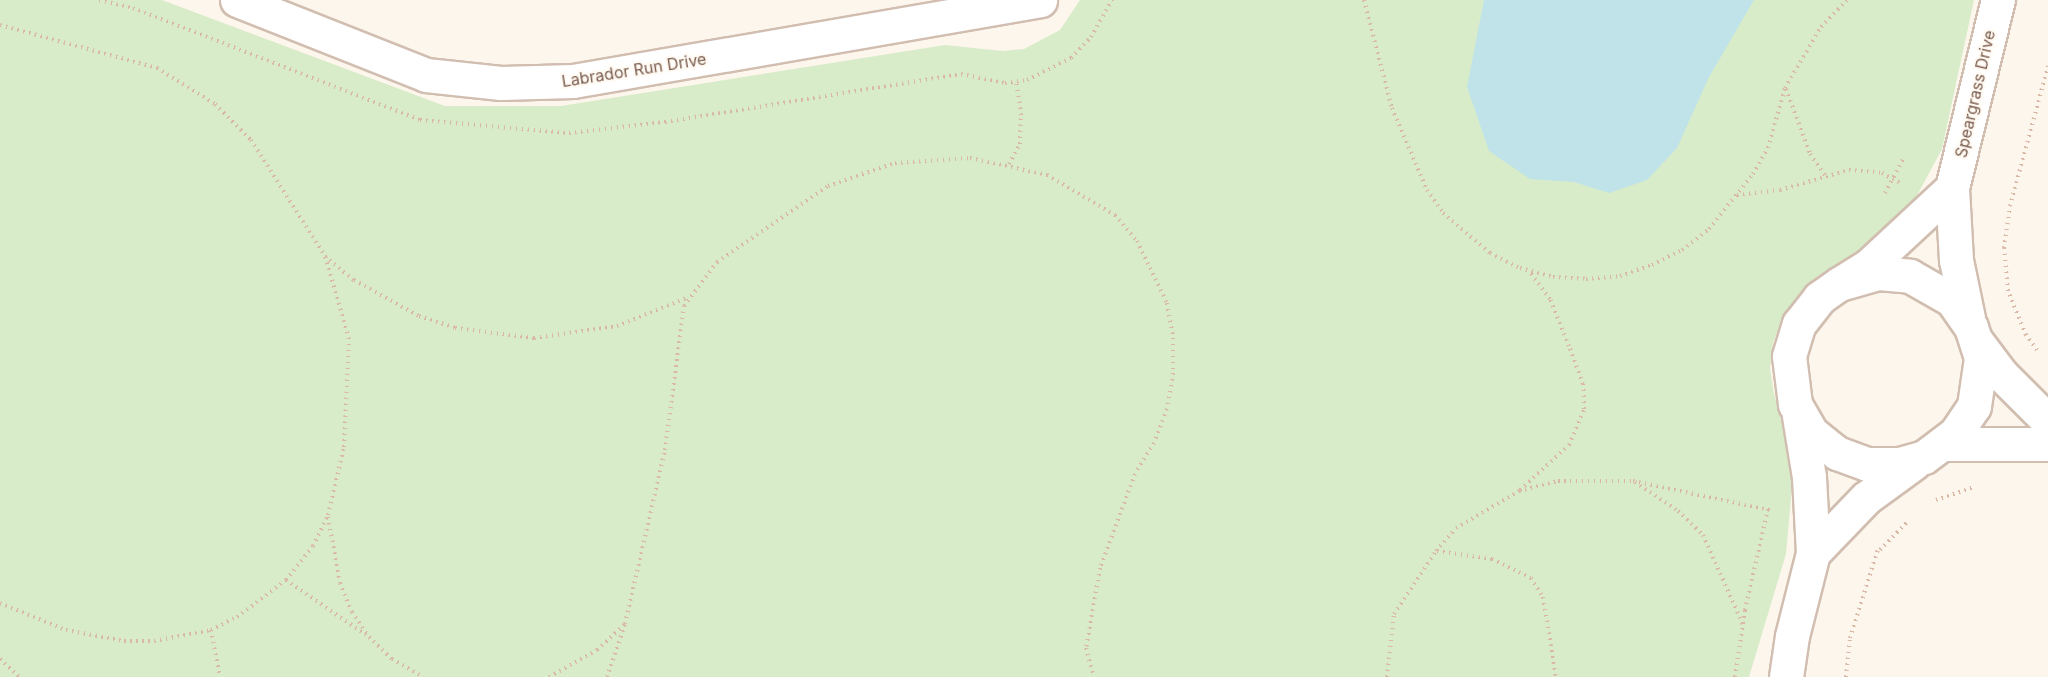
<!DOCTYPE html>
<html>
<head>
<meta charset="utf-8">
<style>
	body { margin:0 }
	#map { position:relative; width:2048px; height:677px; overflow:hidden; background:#fdf6ec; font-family:Inter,sans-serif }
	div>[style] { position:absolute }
	.green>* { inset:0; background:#d8ecc9 }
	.water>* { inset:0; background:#bfe3e8 }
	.path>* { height:4px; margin-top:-2px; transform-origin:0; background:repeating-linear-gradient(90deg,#d9b8a5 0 1.5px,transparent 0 6px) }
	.roads { filter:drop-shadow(2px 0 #d1beb0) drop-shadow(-2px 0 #d1beb0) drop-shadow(0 2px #d1beb0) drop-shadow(0 -2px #d1beb0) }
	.minor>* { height:33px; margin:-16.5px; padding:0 16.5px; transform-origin:16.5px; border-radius:16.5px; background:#fff }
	span { translate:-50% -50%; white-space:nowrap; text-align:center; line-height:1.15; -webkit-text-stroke:4.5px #fffaf3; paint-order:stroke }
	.street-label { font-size:16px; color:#7a5c4d }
</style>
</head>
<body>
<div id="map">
	<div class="green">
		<i style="clip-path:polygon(0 0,162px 0,445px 106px,561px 106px,945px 45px,1003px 51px,1024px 49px,1060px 30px,1080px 0,1974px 0,1942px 149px,1906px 216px,1841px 269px,1817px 280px,1797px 297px,1782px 318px,1773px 343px,1770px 368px,1774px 394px,1794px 465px,1786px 554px,1749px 677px,0 677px)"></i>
	</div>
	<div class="water">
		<i style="clip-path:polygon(1484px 0,1754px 0,1709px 77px,1677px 148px,1647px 180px,1609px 193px,1574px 182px,1530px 179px,1489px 151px,1467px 87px)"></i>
	</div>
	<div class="path">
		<i style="left:99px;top:0;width:35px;rotate:13deg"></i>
		<i style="left:133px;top:8px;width:308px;rotate:21.3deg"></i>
		<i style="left:420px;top:120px;width:150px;rotate:5deg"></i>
		<i style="left:569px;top:133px;width:97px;rotate:-6.5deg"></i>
		<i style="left:665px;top:122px;width:300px;rotate:-9.2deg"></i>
		<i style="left:961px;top:74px;width:45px;rotate:11.6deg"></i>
		<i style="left:1005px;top:83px;width:22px;rotate:-8deg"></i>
		<i style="left:1027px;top:80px;width:49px;rotate:-26.6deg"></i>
		<i style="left:1071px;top:58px;width:29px;rotate:-46deg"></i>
		<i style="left:1091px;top:37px;width:43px;rotate:-60.4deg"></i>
		<i style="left:1364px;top:0;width:112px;rotate:75.5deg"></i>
		<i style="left:1392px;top:108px;width:89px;rotate:66.9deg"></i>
		<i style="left:1427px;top:190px;width:28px;rotate:55deg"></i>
		<i style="left:1443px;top:213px;width:62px;rotate:40.4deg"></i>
		<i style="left:1490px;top:253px;width:34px;rotate:27deg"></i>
		<i style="left:1520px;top:268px;width:34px;rotate:15deg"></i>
		<i style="left:1553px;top:277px;width:33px;rotate:3deg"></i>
		<i style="left:1586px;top:279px;width:34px;rotate:-5deg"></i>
		<i style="left:1620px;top:276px;width:34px;rotate:-19deg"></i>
		<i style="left:1652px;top:265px;width:34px;rotate:-27deg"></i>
		<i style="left:1682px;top:250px;width:34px;rotate:-38deg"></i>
		<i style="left:1709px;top:229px;width:70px;rotate:-51.3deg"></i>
		<i style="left:1753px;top:174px;width:30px;rotate:-60deg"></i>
		<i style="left:1768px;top:148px;width:62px;rotate:-74.2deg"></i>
		<i style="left:1785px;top:88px;width:71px;rotate:-59.5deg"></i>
		<i style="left:1821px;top:27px;width:37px;rotate:-46deg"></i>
		<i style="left:0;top:25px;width:163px;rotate:15.3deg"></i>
		<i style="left:157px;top:68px;width:68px;rotate:31.8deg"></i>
		<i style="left:215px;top:104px;width:51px;rotate:45deg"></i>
		<i style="left:251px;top:140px;width:138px;rotate:57.5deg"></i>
		<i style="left:325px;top:256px;width:38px;rotate:40deg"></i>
		<i style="left:354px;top:280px;width:74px;rotate:29deg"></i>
		<i style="left:419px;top:316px;width:38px;rotate:18deg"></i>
		<i style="left:455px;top:328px;width:80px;rotate:7.2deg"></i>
		<i style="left:534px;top:338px;width:84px;rotate:-8.2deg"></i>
		<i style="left:617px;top:326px;width:78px;rotate:-21.9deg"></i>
		<i style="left:1786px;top:89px;width:69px;rotate:69.7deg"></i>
		<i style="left:1810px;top:154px;width:29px;rotate:55deg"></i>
		<i style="left:1009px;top:164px;width:23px;rotate:-61deg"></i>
		<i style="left:1020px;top:144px;width:29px;rotate:-88deg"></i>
		<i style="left:1021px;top:115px;width:34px;rotate:-98deg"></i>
		<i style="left:1885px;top:193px;width:38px;rotate:-62deg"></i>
		<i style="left:1737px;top:195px;width:43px;rotate:-6.6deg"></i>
		<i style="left:1780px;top:190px;width:72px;rotate:-16.2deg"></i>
		<i style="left:1849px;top:170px;width:33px;rotate:5deg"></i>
		<i style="left:1882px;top:173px;width:21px;rotate:29deg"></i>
		<i style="left:2037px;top:350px;width:19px;rotate:-126deg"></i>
		<i style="left:2026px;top:335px;width:48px;rotate:-112.2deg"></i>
		<i style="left:2008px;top:291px;width:43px;rotate:-95.3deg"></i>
		<i style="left:2004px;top:248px;width:42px;rotate:-81.9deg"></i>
		<i style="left:2010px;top:206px;width:145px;rotate:-74.8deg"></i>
		<i style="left:1635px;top:482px;width:52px;rotate:34deg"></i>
		<i style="left:1678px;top:511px;width:35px;rotate:44deg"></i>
		<i style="left:1703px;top:535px;width:98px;rotate:66deg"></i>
		<i style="left:1520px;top:490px;width:67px;rotate:-42.6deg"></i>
		<i style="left:1569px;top:445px;width:39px;rotate:-67deg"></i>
		<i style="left:1584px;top:409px;width:25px;rotate:-92deg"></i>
		<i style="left:1583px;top:384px;width:40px;rotate:-110.2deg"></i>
		<i style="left:1569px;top:346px;width:51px;rotate:-112deg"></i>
		<i style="left:1550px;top:299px;width:34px;rotate:-127deg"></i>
		<i style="left:1936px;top:500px;width:40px;rotate:-18.9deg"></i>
		<i style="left:328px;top:517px;width:67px;rotate:79.7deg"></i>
		<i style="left:340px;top:583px;width:31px;rotate:68deg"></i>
		<i style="left:352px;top:612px;width:30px;rotate:56deg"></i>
		<i style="left:369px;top:637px;width:32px;rotate:44deg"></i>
		<i style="left:392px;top:659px;width:36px;rotate:30deg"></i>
		<i style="left:1880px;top:550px;width:42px;rotate:-46deg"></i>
		<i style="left:1437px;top:551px;width:56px;rotate:8.3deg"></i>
		<i style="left:1492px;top:559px;width:43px;rotate:26deg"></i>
		<i style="left:1531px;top:578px;width:22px;rotate:58deg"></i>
		<i style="left:1543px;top:597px;width:81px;rotate:80.8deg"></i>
		<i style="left:286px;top:580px;width:97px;rotate:34.5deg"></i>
		<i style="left:0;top:603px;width:71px;rotate:22.2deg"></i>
		<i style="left:66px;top:630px;width:59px;rotate:10.7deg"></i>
		<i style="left:124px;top:641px;width:30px"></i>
		<i style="left:154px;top:641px;width:58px;rotate:-10.9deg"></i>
		<i style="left:211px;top:630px;width:29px;rotate:-27deg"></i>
		<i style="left:237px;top:617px;width:61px;rotate:-37.1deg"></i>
		<i style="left:286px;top:580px;width:43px;rotate:-51.5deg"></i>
		<i style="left:313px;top:546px;width:34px;rotate:-64deg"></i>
		<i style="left:328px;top:515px;width:70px;rotate:-76.8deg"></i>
		<i style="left:344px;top:447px;width:108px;rotate:-87.3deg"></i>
		<i style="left:349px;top:339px;width:86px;rotate:-106.1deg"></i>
		<i style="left:211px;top:630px;width:48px;rotate:79.2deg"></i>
		<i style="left:0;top:659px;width:26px;rotate:43deg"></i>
		<i style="left:549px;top:677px;width:55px;rotate:-29.4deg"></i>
		<i style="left:597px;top:650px;width:37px;rotate:-43deg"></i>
		<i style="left:607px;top:677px;width:56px;rotate:-71.2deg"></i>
		<i style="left:625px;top:624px;width:179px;rotate:-77.1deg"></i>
		<i style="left:665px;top:450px;width:145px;rotate:-82.5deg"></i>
		<i style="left:684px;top:306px;width:55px;rotate:-53.1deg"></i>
		<i style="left:717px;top:262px;width:135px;rotate:-34.4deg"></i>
		<i style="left:828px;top:186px;width:71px;rotate:-18.9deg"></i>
		<i style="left:895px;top:163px;width:75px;rotate:-3.8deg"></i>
		<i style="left:970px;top:158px;width:79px;rotate:12.4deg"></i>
		<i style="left:1047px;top:175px;width:79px;rotate:30.5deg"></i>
		<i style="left:1115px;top:215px;width:34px;rotate:50deg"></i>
		<i style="left:1137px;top:241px;width:69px;rotate:64.2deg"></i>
		<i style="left:1167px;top:303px;width:36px;rotate:80deg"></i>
		<i style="left:1173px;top:338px;width:35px;rotate:90deg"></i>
		<i style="left:1173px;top:373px;width:36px;rotate:99deg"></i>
		<i style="left:1167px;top:409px;width:36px;rotate:111deg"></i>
		<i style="left:1154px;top:443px;width:36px;rotate:122deg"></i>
		<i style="left:1135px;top:474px;width:100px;rotate:110.4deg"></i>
		<i style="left:1100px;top:568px;width:81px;rotate:99.9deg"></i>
		<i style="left:1086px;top:648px;width:30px;rotate:75deg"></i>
		<i style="left:1387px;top:677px;width:63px;rotate:-83.7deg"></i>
		<i style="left:1394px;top:614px;width:76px;rotate:-56.3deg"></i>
		<i style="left:1436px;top:551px;width:30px;rotate:-49deg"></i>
		<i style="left:1456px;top:528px;width:73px;rotate:-30.4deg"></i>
		<i style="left:1519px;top:491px;width:40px;rotate:-14.4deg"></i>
		<i style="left:1558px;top:481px;width:75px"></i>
		<i style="left:1633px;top:481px;width:140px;rotate:12deg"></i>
		<i style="left:1735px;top:677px;width:68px;rotate:-81.5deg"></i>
		<i style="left:1745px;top:610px;width:104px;rotate:-77.2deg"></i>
		<i style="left:1846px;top:677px;width:39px;rotate:-84deg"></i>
		<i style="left:1850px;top:638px;width:93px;rotate:-72.5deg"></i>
	</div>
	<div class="roads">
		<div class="minor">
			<i style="left:237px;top:0;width:203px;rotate:21.6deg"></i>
			<i style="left:426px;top:75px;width:75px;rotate:6.1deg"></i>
			<i style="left:501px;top:83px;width:72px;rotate:-1.6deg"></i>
			<i style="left:573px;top:81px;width:474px;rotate:-9.8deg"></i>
			<i style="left:1839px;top:284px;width:41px;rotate:-15.8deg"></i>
			<i style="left:1878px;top:273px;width:32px;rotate:5deg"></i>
			<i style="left:1910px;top:276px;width:48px;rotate:29.7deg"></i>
			<i style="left:1952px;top:300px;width:33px;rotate:55deg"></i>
			<i style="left:1971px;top:327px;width:33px;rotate:72deg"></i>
			<i style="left:1981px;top:358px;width:49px;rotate:98.3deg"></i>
			<i style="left:1974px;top:406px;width:32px;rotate:124deg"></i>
			<i style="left:1956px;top:433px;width:40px;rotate:143deg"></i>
			<i style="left:1924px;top:457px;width:25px;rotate:164deg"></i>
			<i style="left:1900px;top:464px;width:33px;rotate:180deg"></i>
			<i style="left:1867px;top:464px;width:32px;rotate:-160deg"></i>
			<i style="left:1837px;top:453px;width:16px;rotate:-142deg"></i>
			<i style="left:1824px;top:443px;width:17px;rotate:-140deg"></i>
			<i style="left:1811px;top:432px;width:32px;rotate:-120deg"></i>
			<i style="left:1795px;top:404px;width:48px;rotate:-97.1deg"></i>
			<i style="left:1789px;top:356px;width:34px;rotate:-73deg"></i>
			<i style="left:1799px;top:324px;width:33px;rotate:-52deg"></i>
			<i style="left:1819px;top:298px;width:24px;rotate:-35deg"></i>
			<i style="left:1839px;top:284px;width:34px;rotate:-32deg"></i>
			<i style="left:1868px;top:266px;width:115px;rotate:-42.9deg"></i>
			<i style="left:1968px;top:318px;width:59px;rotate:-101.7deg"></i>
			<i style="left:1956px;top:260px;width:72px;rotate:-93.2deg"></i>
			<i style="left:1952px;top:188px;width:194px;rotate:-76.3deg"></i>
			<i style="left:1977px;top:342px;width:40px;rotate:53deg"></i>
			<i style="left:2001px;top:374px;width:66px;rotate:45deg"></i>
			<i style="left:1944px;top:444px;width:104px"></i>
			<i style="left:1813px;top:553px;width:76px;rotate:-46.1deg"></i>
			<i style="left:1866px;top:498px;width:59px;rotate:-36.1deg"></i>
			<i style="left:1786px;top:677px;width:41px;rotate:-81.7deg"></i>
			<i style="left:1792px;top:636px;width:86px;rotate:-75.8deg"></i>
			<i style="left:1813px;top:553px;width:76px;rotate:-93deg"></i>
			<i style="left:1809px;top:477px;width:62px;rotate:-99.3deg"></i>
		</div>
	</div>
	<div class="street-label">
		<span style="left:634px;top:70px;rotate:-9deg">Labrador Run Drive</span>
		<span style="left:1975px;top:94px;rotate:-77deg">Speargrass Drive</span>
	</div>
</div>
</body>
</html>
